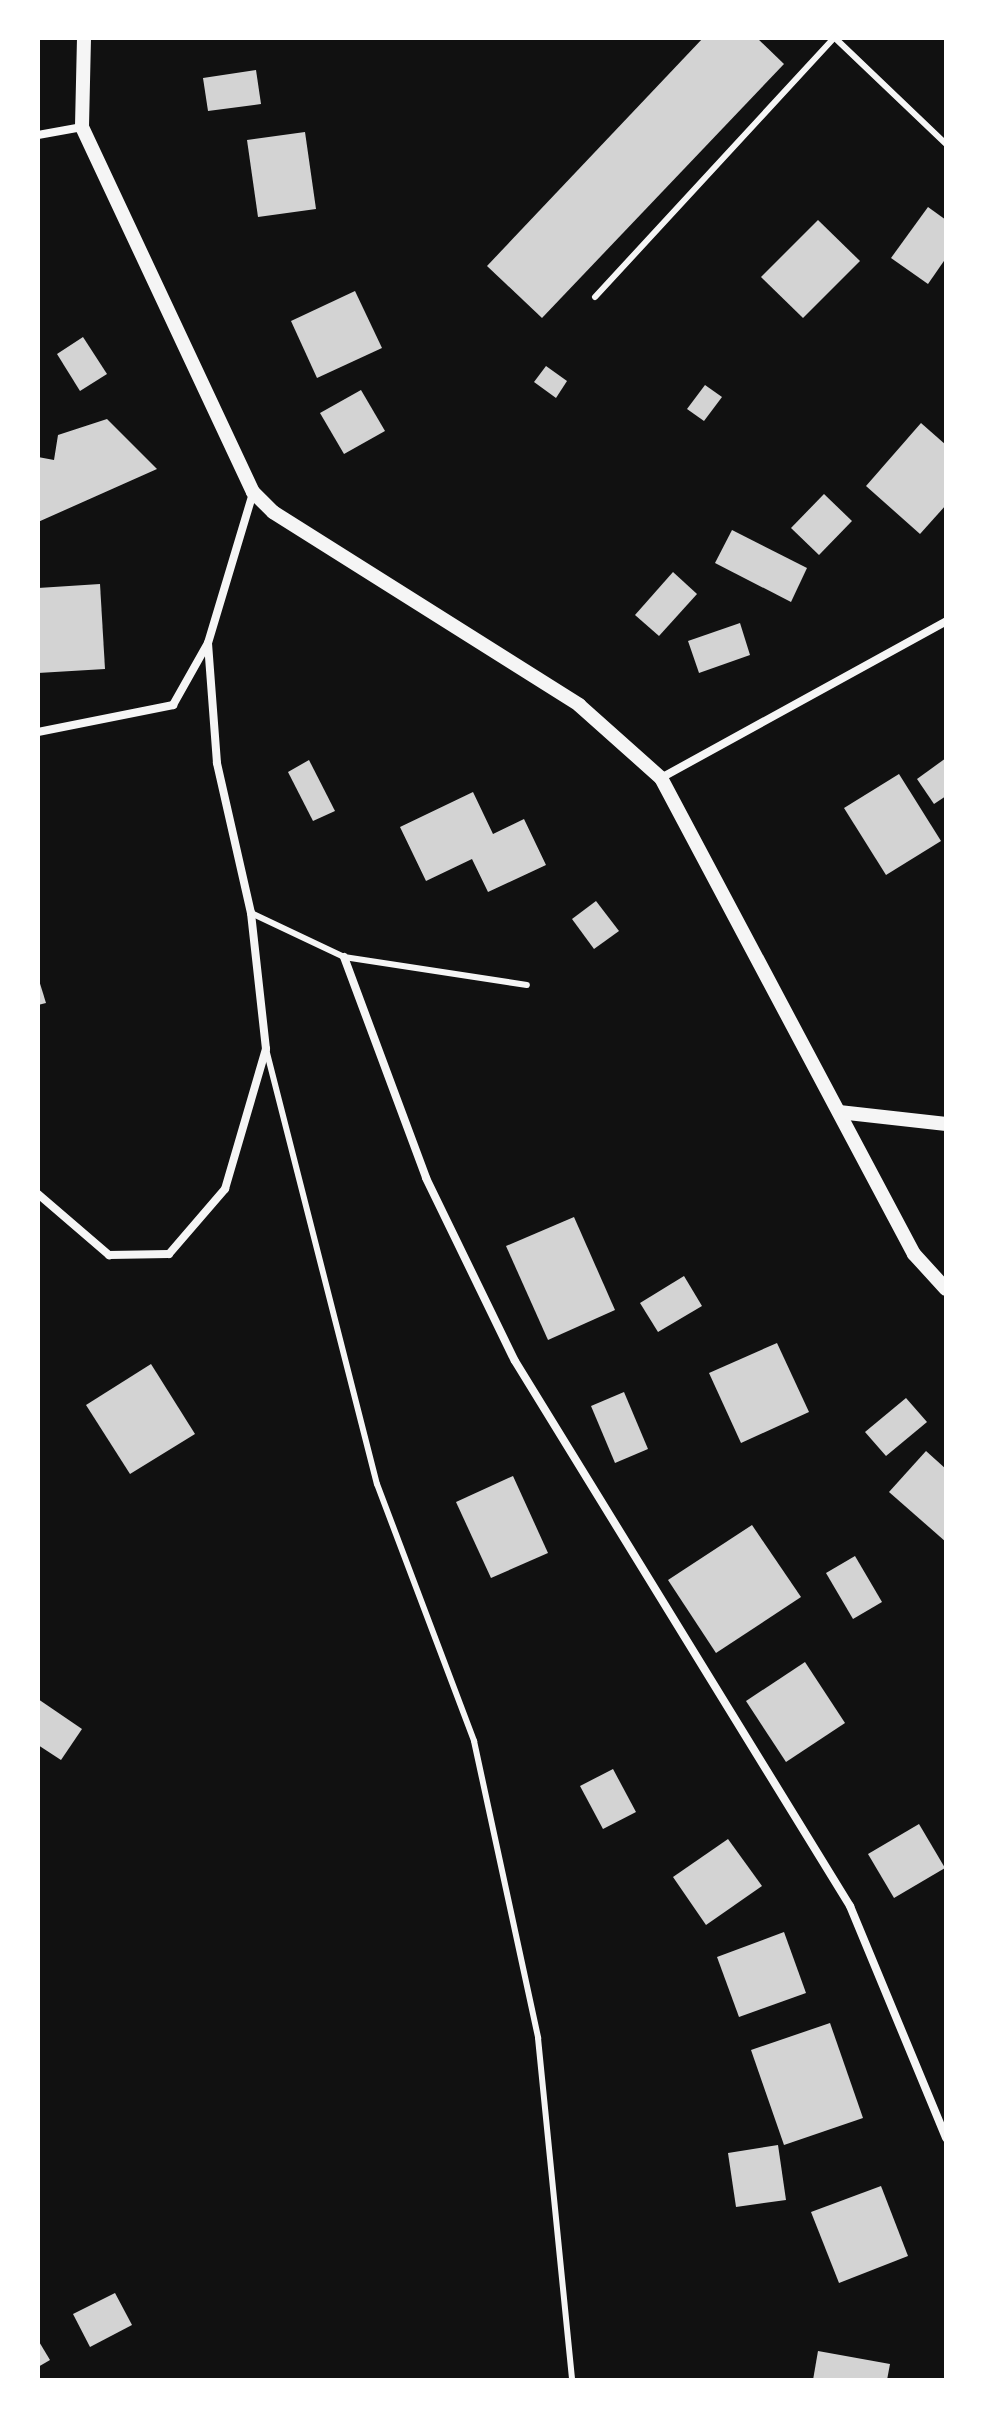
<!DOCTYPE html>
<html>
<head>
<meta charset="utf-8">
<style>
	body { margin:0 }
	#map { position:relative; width:984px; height:2418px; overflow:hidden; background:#111; font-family:Arial,sans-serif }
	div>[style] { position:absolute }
	.building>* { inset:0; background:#d3d3d3 }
	.service>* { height:6px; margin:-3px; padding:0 3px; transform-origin:3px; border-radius:3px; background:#f5f5f5 }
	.minor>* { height:8px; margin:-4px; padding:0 4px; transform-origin:4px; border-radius:4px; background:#f5f5f5 }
	.tertiary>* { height:14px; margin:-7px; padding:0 7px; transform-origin:7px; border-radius:7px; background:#f5f5f5 }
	span { translate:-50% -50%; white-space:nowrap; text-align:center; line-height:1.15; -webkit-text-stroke:6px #fff; paint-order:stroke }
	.frame { position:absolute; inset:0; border:40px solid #fff; pointer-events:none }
</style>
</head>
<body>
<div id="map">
	<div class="building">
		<i style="clip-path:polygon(703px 38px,757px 38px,784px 64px,542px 318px,487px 266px)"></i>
		<i style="clip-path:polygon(256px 70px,261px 104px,208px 111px,203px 78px)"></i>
		<i style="clip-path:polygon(305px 132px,316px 209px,258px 217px,247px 140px)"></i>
		<i style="clip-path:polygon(928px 207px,946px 220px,946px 258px,928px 284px,891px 258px)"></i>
		<i style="clip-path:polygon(818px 220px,860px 261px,803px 318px,761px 277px)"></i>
		<i style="clip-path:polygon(355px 291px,382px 348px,317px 378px,291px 321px)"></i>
		<i style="clip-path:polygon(83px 337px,107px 374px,80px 391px,57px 354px)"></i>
		<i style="clip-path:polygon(546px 366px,567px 381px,556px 398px,534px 382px)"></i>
		<i style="clip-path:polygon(705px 385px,722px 397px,704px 421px,687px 409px)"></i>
		<i style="clip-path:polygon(361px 390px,385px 431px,344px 454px,320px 413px)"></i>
		<i style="clip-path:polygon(107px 419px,157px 469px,38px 522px,38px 457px,54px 460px,58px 435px)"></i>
		<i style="clip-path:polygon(921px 423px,946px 445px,946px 505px,920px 534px,866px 486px)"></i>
		<i style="clip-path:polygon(824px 494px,852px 521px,819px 555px,791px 528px)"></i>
		<i style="clip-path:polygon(732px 530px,807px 568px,791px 602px,715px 563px)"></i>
		<i style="clip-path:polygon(673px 572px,697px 594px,659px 636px,635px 615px)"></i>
		<i style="clip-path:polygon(100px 584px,105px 669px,38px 673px,38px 588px)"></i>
		<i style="clip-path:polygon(740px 623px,750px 655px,699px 673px,688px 641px)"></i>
		<i style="clip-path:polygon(946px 758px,946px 796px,934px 804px,917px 779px)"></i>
		<i style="clip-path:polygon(309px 760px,335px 811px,313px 821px,288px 772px)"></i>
		<i style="clip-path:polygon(899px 774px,941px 841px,886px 875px,844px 808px)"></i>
		<i style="clip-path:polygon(473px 792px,493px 834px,524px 819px,546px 865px,488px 892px,472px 859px,426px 881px,400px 827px)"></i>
		<i style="clip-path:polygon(596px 901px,619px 931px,594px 949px,572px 919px)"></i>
		<i style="clip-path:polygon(38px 977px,46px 1003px,38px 1005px)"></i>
		<i style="clip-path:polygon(574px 1217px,615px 1310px,548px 1340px,506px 1246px)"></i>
		<i style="clip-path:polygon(684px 1276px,702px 1306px,658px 1332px,640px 1303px)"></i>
		<i style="clip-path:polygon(777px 1343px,809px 1412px,741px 1443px,709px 1373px)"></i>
		<i style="clip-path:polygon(151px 1364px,195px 1434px,130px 1474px,86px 1405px)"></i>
		<i style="clip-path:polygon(624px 1392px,648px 1449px,615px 1463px,591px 1406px)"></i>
		<i style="clip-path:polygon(906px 1398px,927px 1422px,886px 1456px,865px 1432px)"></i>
		<i style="clip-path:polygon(926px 1451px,946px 1469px,946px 1542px,889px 1492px)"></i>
		<i style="clip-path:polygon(513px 1476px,548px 1553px,491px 1578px,456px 1502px)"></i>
		<i style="clip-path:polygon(752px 1525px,801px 1597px,716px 1653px,668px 1580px)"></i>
		<i style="clip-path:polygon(855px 1556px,882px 1602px,853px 1619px,826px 1573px)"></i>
		<i style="clip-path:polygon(805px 1662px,845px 1723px,786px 1762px,746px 1701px)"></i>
		<i style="clip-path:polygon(38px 1699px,82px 1729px,61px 1760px,38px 1745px)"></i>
		<i style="clip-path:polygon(613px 1769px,636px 1812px,603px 1829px,580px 1786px)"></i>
		<i style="clip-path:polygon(919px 1824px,945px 1868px,894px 1898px,868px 1854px)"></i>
		<i style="clip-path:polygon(728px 1839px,762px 1886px,706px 1925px,673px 1877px)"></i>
		<i style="clip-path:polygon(784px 1932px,806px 1993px,739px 2017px,717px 1957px)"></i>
		<i style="clip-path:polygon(830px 2023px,863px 2118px,784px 2145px,751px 2050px)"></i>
		<i style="clip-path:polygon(778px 2145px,786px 2200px,736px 2207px,728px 2153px)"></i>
		<i style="clip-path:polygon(881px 2186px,908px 2256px,839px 2283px,811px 2212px)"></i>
		<i style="clip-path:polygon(115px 2293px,132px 2325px,90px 2347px,73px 2314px)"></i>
		<i style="clip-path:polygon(38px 2340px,50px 2360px,38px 2367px)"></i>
		<i style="clip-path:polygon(818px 2351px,890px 2364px,887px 2380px,813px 2380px)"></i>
	</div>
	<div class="service">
		<i style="left:835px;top:38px;width:153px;rotate:43.7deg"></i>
		<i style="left:595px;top:297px;width:352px;rotate:-47.3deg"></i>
		<i style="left:251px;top:913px;width:103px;rotate:25.3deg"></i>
		<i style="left:344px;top:957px;width:185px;rotate:8.7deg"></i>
		<i style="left:266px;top:1049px;width:449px;rotate:75.7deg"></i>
		<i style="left:377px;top:1484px;width:275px;rotate:69.3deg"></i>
		<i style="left:474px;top:1741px;width:304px;rotate:77.8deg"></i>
		<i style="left:538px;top:2038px;width:344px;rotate:84.3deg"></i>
	</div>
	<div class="minor">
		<i style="left:38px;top:135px;width:45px;rotate:-10.3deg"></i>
		<i style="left:38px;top:732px;width:138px;rotate:-11.3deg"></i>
		<i style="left:173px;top:705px;width:71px;rotate:-60.6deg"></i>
		<i style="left:208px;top:643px;width:157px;rotate:-73.3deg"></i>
		<i style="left:661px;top:778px;width:325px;rotate:-28.8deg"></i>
		<i style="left:344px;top:957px;width:236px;rotate:69.6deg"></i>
		<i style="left:426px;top:1178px;width:203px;rotate:64.1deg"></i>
		<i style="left:515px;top:1361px;width:640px;rotate:58.42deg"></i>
		<i style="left:850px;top:1906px;width:251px;rotate:67.5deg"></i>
		<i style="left:38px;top:1194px;width:94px;rotate:40.7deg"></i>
		<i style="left:109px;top:1255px;width:60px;rotate:-1deg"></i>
		<i style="left:169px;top:1254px;width:86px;rotate:-49.3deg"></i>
		<i style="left:225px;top:1189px;width:146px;rotate:-73.7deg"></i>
		<i style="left:266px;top:1049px;width:137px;rotate:-96.3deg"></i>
		<i style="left:251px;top:913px;width:154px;rotate:-102.8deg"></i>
		<i style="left:217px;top:763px;width:120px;rotate:-94.3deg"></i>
	</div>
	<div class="tertiary">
		<i style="left:84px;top:38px;width:89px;rotate:91.3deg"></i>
		<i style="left:82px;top:127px;width:403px;rotate:64.9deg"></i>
		<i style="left:253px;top:492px;width:28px;rotate:45deg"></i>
		<i style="left:273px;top:512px;width:362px;rotate:32.2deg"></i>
		<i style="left:579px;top:705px;width:110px;rotate:41.7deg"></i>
		<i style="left:661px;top:778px;width:539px;rotate:62.01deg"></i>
		<i style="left:914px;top:1254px;width:47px;rotate:47.6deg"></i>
		<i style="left:839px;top:1112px;width:108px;rotate:6.4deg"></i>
	</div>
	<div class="frame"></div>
</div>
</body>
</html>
